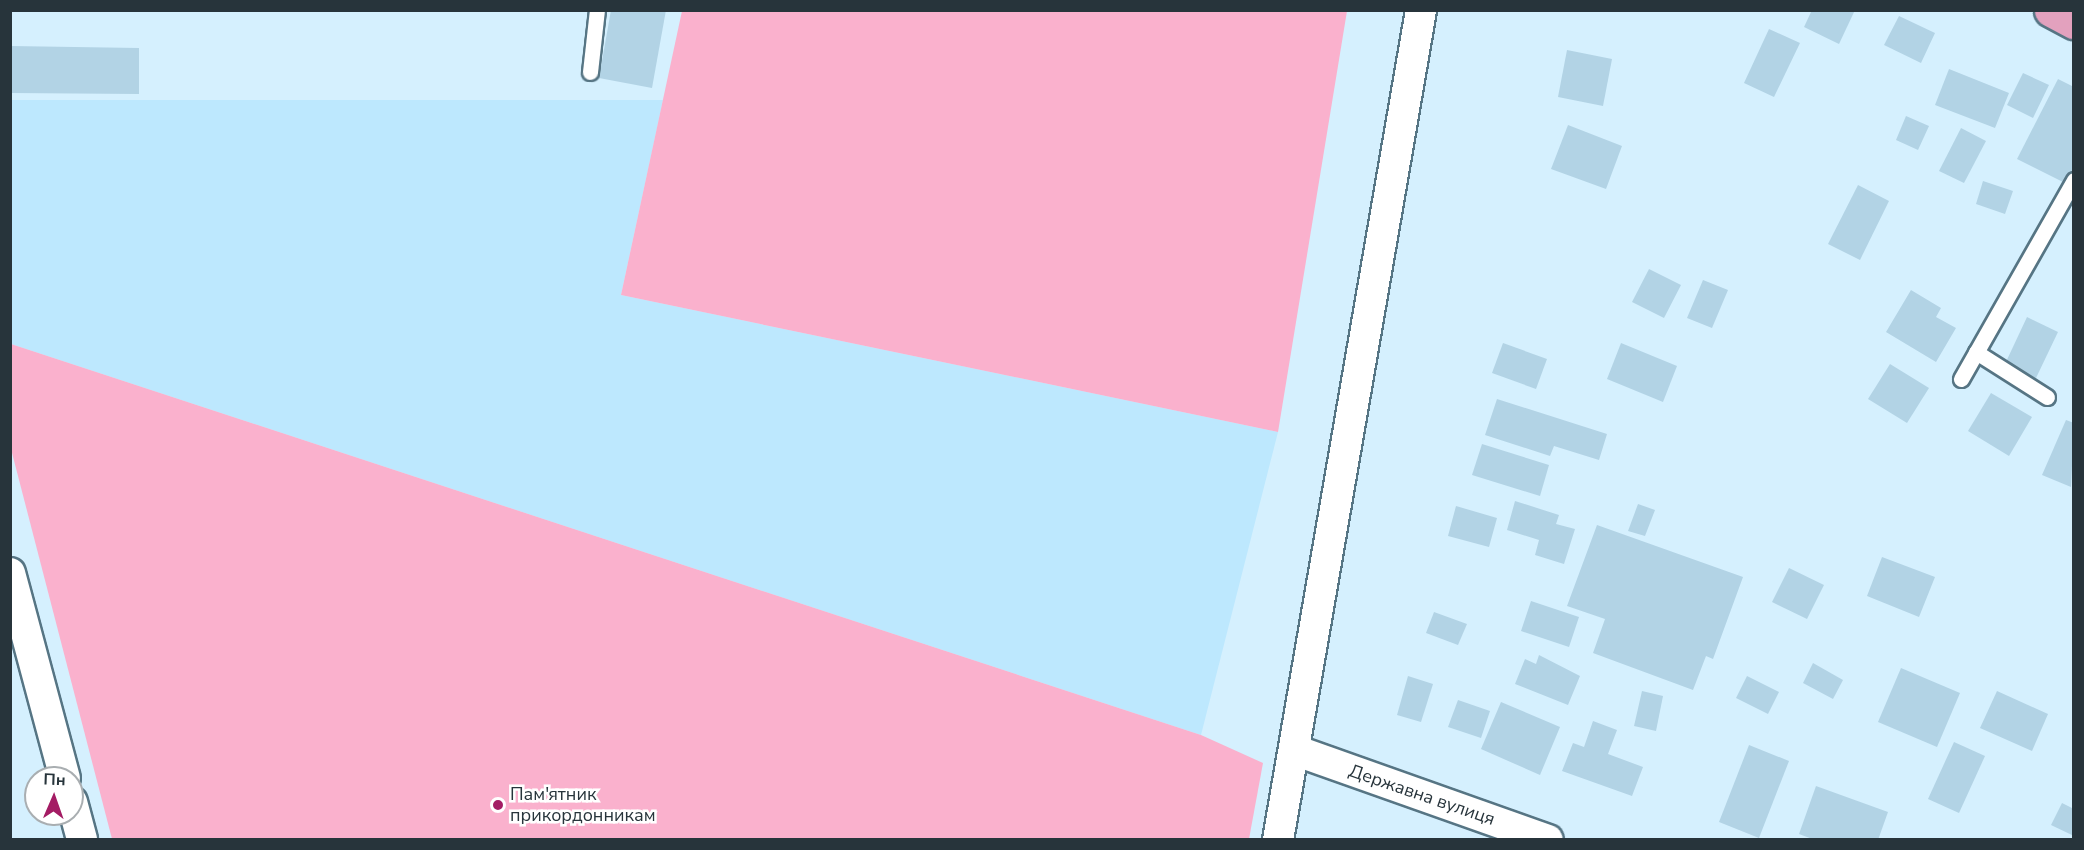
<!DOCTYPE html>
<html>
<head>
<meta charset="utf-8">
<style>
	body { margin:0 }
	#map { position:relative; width:2084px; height:850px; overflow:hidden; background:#d5f0fe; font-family:"Nunito Sans",sans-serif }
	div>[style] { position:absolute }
	.built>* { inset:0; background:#bde8fe }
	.green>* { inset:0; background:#fab1cd }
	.building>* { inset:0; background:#b2d3e5 }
	.roads { filter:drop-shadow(2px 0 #567584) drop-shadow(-2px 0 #567584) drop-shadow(0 2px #567584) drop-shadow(0 -2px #567584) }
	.lane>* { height:15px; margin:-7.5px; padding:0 7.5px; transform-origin:7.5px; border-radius:7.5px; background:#fff }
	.street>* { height:30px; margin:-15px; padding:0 15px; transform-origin:15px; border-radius:15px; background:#fff }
	.primary>* { height:33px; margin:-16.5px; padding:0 16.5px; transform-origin:16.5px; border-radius:16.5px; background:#e3a1be }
	.dots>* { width:16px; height:16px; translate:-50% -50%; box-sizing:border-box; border:3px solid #fff; border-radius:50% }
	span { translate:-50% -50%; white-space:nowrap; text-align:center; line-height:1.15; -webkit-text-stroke:5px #fff; paint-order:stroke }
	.poi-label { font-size:18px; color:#27343b }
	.left { translate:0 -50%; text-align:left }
	.street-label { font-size:18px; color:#27343b }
	.frame { position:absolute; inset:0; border:12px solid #27343b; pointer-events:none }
	.north { position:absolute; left:24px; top:766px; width:60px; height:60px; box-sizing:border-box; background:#fff; border:2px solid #a9aeb1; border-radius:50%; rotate:2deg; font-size:16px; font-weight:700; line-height:24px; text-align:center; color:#27343b }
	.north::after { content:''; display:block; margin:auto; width:21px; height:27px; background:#a41c64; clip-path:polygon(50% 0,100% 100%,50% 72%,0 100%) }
</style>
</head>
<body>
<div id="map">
	<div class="built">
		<i style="clip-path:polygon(11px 100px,663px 100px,621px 295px,1278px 432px,1201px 735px,11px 344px)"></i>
	</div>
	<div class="green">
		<i style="clip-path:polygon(682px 11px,1347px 11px,1278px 432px,621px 295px)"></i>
		<i style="clip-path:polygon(11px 344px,1201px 735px,1263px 763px,1249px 839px,112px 839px,11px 449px)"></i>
	</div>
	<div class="building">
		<i style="clip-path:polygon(611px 10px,666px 10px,652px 88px,599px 78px)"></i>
		<i style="clip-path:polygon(1812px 10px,1855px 10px,1839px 44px,1804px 27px)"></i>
		<i style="clip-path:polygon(1899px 16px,1935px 33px,1921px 63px,1884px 45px)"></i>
		<i style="clip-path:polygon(1769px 29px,1800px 43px,1774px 97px,1744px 83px)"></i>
		<i style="clip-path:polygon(10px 46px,139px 48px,139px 94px,10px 93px)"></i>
		<i style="clip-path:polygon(1567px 50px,1612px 59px,1603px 106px,1558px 97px)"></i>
		<i style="clip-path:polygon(1949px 69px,2009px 93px,1995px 128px,1935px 105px)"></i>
		<i style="clip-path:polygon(2023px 73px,2049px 85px,2033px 118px,2007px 105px)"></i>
		<i style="clip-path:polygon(2058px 79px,2074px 87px,2074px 167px,2065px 183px,2017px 159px)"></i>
		<i style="clip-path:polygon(1906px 116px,1929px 126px,1918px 150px,1896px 140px)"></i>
		<i style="clip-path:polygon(1568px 125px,1622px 146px,1606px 189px,1551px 169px)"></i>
		<i style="clip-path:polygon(1961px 128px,1986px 141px,1964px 183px,1939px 171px)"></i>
		<i style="clip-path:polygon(1983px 181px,2013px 191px,2005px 214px,1976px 204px)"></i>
		<i style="clip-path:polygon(1858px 185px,1889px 201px,1860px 260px,1828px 244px)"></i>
		<i style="clip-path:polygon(1649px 269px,1681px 285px,1664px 318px,1632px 302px)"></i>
		<i style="clip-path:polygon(1703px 280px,1728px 290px,1712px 328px,1687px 318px)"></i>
		<i style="clip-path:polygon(1911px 290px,1941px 308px,1936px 317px,1956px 328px,1936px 362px,1886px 332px)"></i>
		<i style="clip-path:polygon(2027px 317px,2058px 332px,2036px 378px,2005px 364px)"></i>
		<i style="clip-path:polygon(1503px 343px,1547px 359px,1536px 389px,1492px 373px)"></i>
		<i style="clip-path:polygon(1621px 343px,1677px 366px,1663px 402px,1607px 379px)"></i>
		<i style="clip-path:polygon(1890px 364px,1929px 388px,1907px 423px,1868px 399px)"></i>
		<i style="clip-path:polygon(1991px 393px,2032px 417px,2009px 456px,1968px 431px)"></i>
		<i style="clip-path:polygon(1497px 399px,1607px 434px,1599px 460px,1554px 446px,1550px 456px,1485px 435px)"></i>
		<i style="clip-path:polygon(2066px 420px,2074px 423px,2071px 487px,2042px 475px)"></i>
		<i style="clip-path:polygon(1482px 444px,1549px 465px,1540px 496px,1472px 475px)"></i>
		<i style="clip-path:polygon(1515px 501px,1559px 515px,1556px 524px,1575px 529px,1564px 564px,1535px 555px,1539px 540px,1507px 530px)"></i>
		<i style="clip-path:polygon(1638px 504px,1655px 510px,1645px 536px,1628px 531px)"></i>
		<i style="clip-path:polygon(1456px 506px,1497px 518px,1489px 547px,1448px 536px)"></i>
		<i style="clip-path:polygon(1597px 525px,1743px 577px,1713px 659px,1706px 656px,1693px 690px,1593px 653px,1605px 619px,1567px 606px)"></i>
		<i style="clip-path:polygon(1882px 557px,1935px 577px,1919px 617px,1867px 596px)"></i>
		<i style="clip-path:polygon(1789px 568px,1824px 585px,1807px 619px,1772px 602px)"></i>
		<i style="clip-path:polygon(1531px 601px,1579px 617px,1569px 647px,1521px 631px)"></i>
		<i style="clip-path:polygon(1434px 612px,1467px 624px,1458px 645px,1426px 633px)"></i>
		<i style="clip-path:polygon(1539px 655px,1580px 676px,1568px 705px,1515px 684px,1525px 659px,1536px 664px)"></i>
		<i style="clip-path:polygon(1813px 663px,1843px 680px,1833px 699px,1803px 683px)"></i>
		<i style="clip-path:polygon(1901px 668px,1960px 693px,1937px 747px,1878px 722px)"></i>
		<i style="clip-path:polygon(1408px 676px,1433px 684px,1421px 722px,1397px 715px)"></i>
		<i style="clip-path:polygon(1747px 676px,1779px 692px,1768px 714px,1736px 698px)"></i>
		<i style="clip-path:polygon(1642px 691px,1663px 696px,1656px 731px,1634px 726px)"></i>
		<i style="clip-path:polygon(1997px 691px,2048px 714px,2032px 751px,1980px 728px)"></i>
		<i style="clip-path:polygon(1458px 700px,1490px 711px,1481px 738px,1448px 727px)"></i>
		<i style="clip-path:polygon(1501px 702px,1560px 727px,1540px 775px,1481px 749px)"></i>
		<i style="clip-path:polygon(1593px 721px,1617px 730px,1608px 754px,1643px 767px,1632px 796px,1562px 771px,1573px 743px,1584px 747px)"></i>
		<i style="clip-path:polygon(1954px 742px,1985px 756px,1959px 813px,1928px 799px)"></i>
		<i style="clip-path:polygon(1749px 745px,1789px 761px,1759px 838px,1719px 822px)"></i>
		<i style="clip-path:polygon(1816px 786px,1888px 812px,1878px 840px,1815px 840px,1799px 834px)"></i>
		<i style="clip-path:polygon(2062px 803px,2074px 809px,2074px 836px,2051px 825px)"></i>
	</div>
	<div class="roads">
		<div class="lane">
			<i style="left:590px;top:72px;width:62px;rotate:-83.6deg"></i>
			<i style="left:1976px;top:352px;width:84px;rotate:32.4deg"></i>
			<i style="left:1961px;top:379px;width:229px;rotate:-60.4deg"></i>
		</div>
		<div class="street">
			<i style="left:10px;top:573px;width:212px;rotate:75deg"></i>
			<i style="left:1297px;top:751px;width:266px;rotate:19.5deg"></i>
			<i style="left:72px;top:802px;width:39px;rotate:75deg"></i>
			<i style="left:1278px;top:840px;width:842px;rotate:-80.22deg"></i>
		</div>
		<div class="primary">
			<i style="left:2051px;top:10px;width:26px;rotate:28deg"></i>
		</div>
	</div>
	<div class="dots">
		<i style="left:498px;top:805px;background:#a41c64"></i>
	</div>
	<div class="poi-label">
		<span class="left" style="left:510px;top:805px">Пам'ятник<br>прикордонникам</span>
	</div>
	<div class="street-label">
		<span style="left:1422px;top:795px;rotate:19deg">Державна вулиця</span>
	</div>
	<div class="frame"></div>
	<div class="north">Пн</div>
</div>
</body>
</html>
